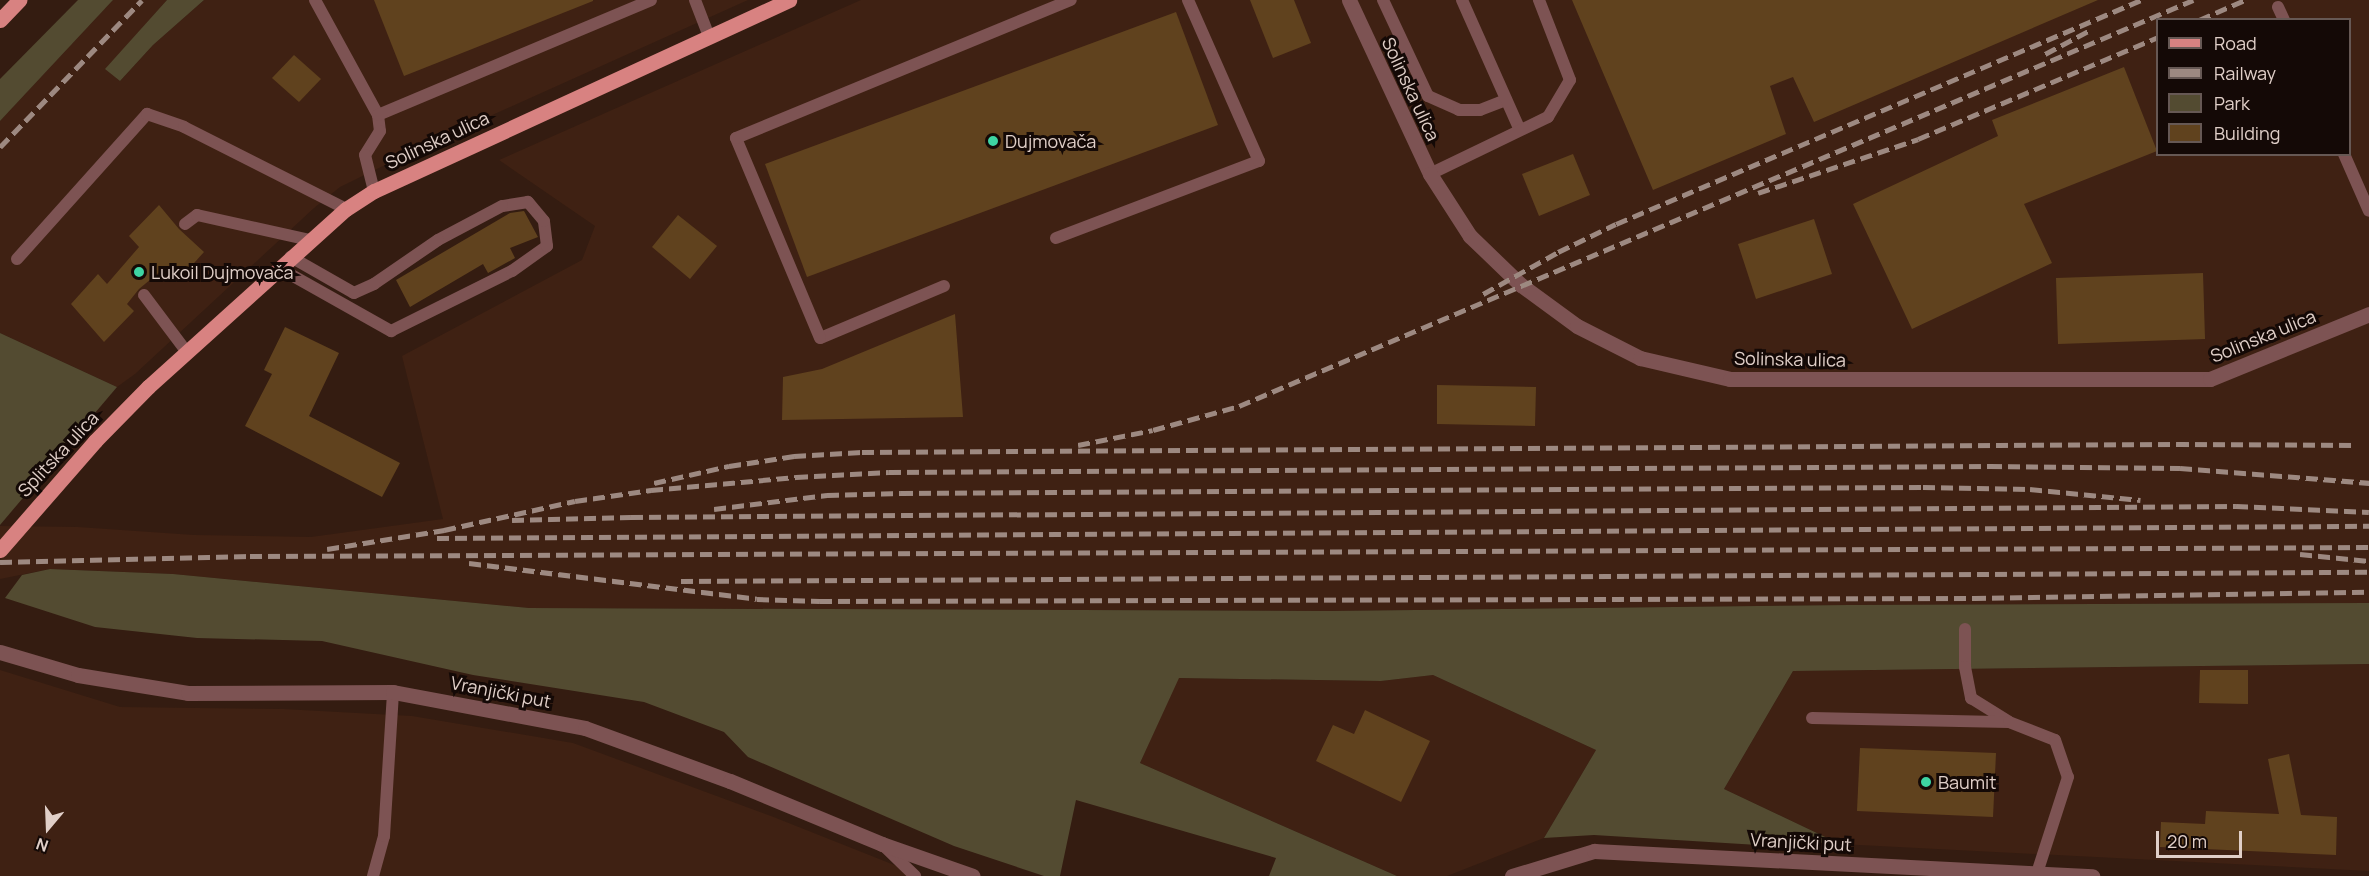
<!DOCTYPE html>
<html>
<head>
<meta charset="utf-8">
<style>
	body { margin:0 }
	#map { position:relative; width:2369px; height:876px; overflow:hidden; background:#341c11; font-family:Manrope,sans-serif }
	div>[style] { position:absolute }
	.built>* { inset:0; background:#3f2113 }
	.green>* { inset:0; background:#534b31 }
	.building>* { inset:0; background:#60421e }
	.lane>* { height:12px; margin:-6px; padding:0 6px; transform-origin:6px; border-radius:6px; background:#7d5353 }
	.street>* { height:15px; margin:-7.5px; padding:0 7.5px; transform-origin:7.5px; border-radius:7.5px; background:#7d5353 }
	.primary>* { height:15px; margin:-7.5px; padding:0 7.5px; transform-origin:7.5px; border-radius:7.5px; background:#d88281 }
	.rail>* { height:4.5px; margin-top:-2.25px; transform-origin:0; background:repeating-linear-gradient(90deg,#9d8981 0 12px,transparent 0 18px) }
	.dots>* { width:16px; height:16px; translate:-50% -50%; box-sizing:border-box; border:3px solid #140906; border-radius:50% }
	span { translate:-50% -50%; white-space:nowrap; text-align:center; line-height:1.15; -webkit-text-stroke:6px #140906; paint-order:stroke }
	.street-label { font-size:18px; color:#e0cfc8 }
	.poi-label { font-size:18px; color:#e0cfc8 }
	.left { translate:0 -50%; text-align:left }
	.legend { position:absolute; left:2156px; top:18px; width:195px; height:138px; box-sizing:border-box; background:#140906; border:2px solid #665854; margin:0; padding:8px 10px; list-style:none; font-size:18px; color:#e0cfc8 }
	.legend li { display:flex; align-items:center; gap:12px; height:30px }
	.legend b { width:30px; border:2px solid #665854 }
	.north { position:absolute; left:18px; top:798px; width:60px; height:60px; -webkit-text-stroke:4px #140906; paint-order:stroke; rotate:199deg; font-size:16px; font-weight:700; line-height:24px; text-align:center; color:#e0cfc8 }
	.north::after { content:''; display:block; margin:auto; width:21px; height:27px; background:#e0cfc8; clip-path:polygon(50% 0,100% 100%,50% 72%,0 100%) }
	.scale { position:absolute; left:2156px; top:831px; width:86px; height:27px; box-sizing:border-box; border:3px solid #e0cfc8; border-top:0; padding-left:8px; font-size:18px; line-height:21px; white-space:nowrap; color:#e0cfc8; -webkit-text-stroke:4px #140906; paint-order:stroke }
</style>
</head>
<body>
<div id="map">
	<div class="built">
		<i style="clip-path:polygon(113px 0,167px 0,106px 69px,120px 81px,153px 45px,204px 0,748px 0,428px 144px,340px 187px,314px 208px,135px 374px,117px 387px,0 333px,0 121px)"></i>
		<i style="clip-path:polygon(evenodd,861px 0,2369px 0,2369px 603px,1849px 605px,1329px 611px,529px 608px,173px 574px,50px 569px,0 579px,0 526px,78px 527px,194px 535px,311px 537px,443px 519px,402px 356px,582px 260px,595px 226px,499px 160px,861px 0,2158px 20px,2350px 20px,2350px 154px,2158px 154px,2158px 20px)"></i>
		<i style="clip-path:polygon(2369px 664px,2369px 871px,1840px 844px,1724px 789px,1793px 671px)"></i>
		<i style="clip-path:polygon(0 670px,120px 707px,283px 709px,412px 716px,573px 743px,771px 816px,922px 876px,0 876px)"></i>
		<i style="clip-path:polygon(1433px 675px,1596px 750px,1544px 838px,1447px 876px,1397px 876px,1140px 763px,1178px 678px,1381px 681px)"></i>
	</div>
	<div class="green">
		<i style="clip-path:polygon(78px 0,113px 0,0 121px,0 79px)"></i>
		<i style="clip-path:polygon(167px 0,204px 0,153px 45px,120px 81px,105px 69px)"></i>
		<i style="clip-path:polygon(0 333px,117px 387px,0 525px)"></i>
		<i style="clip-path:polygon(50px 569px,173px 574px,529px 608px,1329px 611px,1849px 605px,2369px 603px,2369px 664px,1793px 671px,1724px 789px,1840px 844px,1795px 841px,1758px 845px,1594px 835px,1544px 838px,1596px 750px,1433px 675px,1381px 681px,1179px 678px,1140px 763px,1397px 876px,1269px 876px,1276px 858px,1076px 800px,1060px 876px,1044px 876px,954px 846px,748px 757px,724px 732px,644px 702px,473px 675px,322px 641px,197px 638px,95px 627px,5px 598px,22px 575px)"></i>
	</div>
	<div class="building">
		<i style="clip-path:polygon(374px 0,593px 0,593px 1px,404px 76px)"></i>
		<i style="clip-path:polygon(1250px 0,1294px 0,1311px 43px,1273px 58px)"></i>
		<i style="clip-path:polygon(1572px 0,2098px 0,1814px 122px,1793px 77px,1770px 86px,1786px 134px,1653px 190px)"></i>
		<i style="clip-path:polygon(1176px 12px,1218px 125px,807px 277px,765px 164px)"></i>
		<i style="clip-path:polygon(294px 55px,321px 79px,299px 102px,272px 78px)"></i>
		<i style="clip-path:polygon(2124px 67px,2157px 151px,2024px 204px,2052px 263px,1912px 329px,1853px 204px,1998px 136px,1992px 120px)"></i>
		<i style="clip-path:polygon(1573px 154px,1590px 195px,1539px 216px,1522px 174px)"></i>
		<i style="clip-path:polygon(159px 205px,179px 229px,204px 252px,177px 282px,163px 269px,139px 289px,127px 304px,134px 311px,104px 342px,71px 304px,98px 274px,107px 284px,139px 247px,129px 236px)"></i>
		<i style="clip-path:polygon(524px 211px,538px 237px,510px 248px,515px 258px,488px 273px,483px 264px,410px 307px,396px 280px,510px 213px)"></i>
		<i style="clip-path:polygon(678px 215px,717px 246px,690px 279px,652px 247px)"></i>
		<i style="clip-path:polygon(1814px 219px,1832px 274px,1756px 299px,1738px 244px)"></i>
		<i style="clip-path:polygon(2203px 273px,2205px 339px,2058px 344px,2056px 278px)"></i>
		<i style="clip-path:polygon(955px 314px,963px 417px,782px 420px,783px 377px,822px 369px)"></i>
		<i style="clip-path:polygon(285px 327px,339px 353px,309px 416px,400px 463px,382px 497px,245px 426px,272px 374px,264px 370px)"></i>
		<i style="clip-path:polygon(1437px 385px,1536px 387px,1535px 426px,1437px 424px)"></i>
		<i style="clip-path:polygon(2200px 670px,2248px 670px,2248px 704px,2199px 703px)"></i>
		<i style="clip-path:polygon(1365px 710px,1430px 741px,1401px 802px,1316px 761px,1333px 725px,1354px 734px)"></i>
		<i style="clip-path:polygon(1860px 748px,1996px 753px,1993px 817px,1857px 811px)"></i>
		<i style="clip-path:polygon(2289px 754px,2301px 815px,2337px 817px,2336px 855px,2160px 847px,2161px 822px,2205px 824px,2206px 811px,2279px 814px,2268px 759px)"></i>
	</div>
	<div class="lane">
		<i style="left:315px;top:0;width:131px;rotate:61.3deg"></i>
		<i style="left:378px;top:115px;width:16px;rotate:83deg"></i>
		<i style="left:380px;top:131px;width:28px;rotate:122deg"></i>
		<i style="left:365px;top:155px;width:37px;rotate:76deg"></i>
		<i style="left:695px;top:0;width:39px;rotate:69deg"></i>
		<i style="left:1383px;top:0;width:106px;rotate:64.9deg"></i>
		<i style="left:1428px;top:96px;width:34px;rotate:24deg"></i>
		<i style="left:1459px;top:110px;width:21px"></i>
		<i style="left:1480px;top:110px;width:28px;rotate:-21deg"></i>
		<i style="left:1462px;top:0;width:142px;rotate:66deg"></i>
		<i style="left:2278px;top:7px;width:14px;rotate:65deg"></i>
		<i style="left:378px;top:115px;width:296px;rotate:-22.8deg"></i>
		<i style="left:2344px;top:154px;width:62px;rotate:66.3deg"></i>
		<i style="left:1430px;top:174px;width:131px;rotate:-25.8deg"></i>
		<i style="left:1548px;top:117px;width:43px;rotate:-59.3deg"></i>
		<i style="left:1570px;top:80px;width:86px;rotate:-111.2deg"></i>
		<i style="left:185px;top:224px;width:15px;rotate:-37deg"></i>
		<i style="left:197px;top:215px;width:116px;rotate:12.5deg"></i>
		<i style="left:1056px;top:238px;width:217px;rotate:-20.8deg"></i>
		<i style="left:1259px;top:161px;width:176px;rotate:-113.8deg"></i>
		<i style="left:17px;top:259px;width:195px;rotate:-48.1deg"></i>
		<i style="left:147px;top:114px;width:39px;rotate:19deg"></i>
		<i style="left:184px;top:127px;width:182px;rotate:26.8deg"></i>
		<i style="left:279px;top:268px;width:129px;rotate:29.4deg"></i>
		<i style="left:391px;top:331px;width:135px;rotate:-26.4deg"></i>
		<i style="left:512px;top:271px;width:43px;rotate:-35.5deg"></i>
		<i style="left:547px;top:246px;width:25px;rotate:-97deg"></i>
		<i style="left:544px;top:221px;width:25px;rotate:-130deg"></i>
		<i style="left:528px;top:202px;width:26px;rotate:171deg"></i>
		<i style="left:502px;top:206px;width:72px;rotate:152deg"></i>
		<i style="left:438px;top:240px;width:78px;rotate:145.5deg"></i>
		<i style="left:374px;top:284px;width:22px;rotate:156deg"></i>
		<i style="left:354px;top:293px;width:73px;rotate:-150.3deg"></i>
		<i style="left:944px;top:286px;width:134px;rotate:157.2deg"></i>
		<i style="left:820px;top:338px;width:217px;rotate:-112.8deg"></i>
		<i style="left:736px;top:138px;width:362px;rotate:-22.4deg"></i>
		<i style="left:144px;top:295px;width:70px;rotate:53.1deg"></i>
		<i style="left:1965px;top:629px;width:38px;rotate:90deg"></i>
		<i style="left:1965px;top:667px;width:32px;rotate:79deg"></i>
		<i style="left:1971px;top:698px;width:44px;rotate:31.9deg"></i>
		<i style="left:1812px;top:718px;width:197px;rotate:1.2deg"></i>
		<i style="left:2009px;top:722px;width:49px;rotate:21.4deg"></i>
		<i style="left:2055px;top:740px;width:39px;rotate:71deg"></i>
		<i style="left:2068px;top:777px;width:104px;rotate:107.9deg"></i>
		<i style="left:885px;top:847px;width:42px;rotate:44deg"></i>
		<i style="left:373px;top:876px;width:41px;rotate:-74.6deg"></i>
		<i style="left:384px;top:836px;width:144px;rotate:-86.4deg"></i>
	</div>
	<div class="street">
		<i style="left:1349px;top:0;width:192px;rotate:65deg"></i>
		<i style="left:1430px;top:174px;width:74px;rotate:57.2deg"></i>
		<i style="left:1470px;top:236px;width:71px;rotate:43.9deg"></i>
		<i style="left:1521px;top:285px;width:69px;rotate:36.2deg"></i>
		<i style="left:1577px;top:326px;width:71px;rotate:26.9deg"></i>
		<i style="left:1640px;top:358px;width:92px;rotate:13.1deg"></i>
		<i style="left:1730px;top:379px;width:480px"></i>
		<i style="left:2210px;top:379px;width:172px;rotate:-22.2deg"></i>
		<i style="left:0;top:652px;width:81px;rotate:16.4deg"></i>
		<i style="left:78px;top:675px;width:111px;rotate:9.3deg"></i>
		<i style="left:188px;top:693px;width:205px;rotate:-0.3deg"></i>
		<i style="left:393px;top:692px;width:195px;rotate:10.6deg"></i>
		<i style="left:585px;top:728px;width:154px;rotate:20.1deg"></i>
		<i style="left:730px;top:781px;width:165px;rotate:22.5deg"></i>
		<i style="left:882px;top:844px;width:96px;rotate:19.4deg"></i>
		<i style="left:1512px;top:876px;width:86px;rotate:-17deg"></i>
		<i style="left:1594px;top:851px;width:499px;rotate:2.9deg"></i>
	</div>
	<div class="primary">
		<i style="left:0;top:20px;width:28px;rotate:-46deg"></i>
		<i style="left:0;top:550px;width:145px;rotate:-48.9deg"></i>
		<i style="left:95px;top:441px;width:76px;rotate:-45.5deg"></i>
		<i style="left:148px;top:387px;width:266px;rotate:-42deg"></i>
		<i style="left:346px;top:209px;width:33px;rotate:-33deg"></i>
		<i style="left:374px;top:191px;width:457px;rotate:-24.7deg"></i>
	</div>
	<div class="rail">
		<i style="left:2199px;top:20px;width:50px;rotate:-23.5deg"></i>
		<i style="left:2045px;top:54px;width:53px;rotate:-28deg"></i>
		<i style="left:0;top:147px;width:204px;rotate:-46deg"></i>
		<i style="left:1758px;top:193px;width:169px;rotate:-18.6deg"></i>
		<i style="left:1918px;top:139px;width:261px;rotate:-23deg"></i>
		<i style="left:1483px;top:294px;width:86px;rotate:-29.2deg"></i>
		<i style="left:1558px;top:252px;width:64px;rotate:-25.8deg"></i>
		<i style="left:1616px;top:224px;width:571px;rotate:-23.11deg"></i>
		<i style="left:1078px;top:445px;width:76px;rotate:-11.3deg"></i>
		<i style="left:1153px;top:430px;width:89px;rotate:-15.6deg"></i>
		<i style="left:1239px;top:406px;width:1037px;rotate:-23.05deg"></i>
		<i style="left:654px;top:483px;width:77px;rotate:-12.8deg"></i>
		<i style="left:729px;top:466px;width:66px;rotate:-8.7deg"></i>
		<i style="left:794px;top:456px;width:68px;rotate:-3.4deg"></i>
		<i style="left:862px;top:452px;width:1315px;rotate:-0.35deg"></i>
		<i style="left:2177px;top:444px;width:178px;rotate:0.3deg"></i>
		<i style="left:714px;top:509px;width:114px;rotate:-7.1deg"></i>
		<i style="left:827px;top:495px;width:74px;rotate:-1.5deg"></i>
		<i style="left:901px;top:493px;width:1022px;rotate:-0.34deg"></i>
		<i style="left:1923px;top:487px;width:107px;rotate:1.1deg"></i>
		<i style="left:2030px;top:489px;width:111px;rotate:5.7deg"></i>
		<i style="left:512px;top:520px;width:119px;rotate:-1.4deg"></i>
		<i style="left:631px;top:517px;width:1605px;rotate:-0.39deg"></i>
		<i style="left:2236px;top:506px;width:133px;rotate:2.6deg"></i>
		<i style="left:437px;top:538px;width:1932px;rotate:-0.36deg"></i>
		<i style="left:327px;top:549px;width:119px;rotate:-9.2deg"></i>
		<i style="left:444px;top:530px;width:134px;rotate:-12.5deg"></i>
		<i style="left:575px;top:501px;width:77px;rotate:-8.2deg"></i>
		<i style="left:651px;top:490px;width:146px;rotate:-5.1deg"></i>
		<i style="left:796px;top:477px;width:93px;rotate:-3.1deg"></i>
		<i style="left:889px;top:472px;width:1101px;rotate:-0.31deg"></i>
		<i style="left:1990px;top:466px;width:190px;rotate:0.6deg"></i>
		<i style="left:2180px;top:468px;width:190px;rotate:4.5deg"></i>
		<i style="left:2300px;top:554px;width:69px;rotate:5.8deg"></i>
		<i style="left:0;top:562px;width:250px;rotate:-1.4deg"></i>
		<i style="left:250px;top:556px;width:2119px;rotate:-0.24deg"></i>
		<i style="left:469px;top:563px;width:290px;rotate:7.1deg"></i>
		<i style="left:757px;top:599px;width:63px;rotate:1.8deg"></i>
		<i style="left:820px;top:601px;width:1154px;rotate:-0.15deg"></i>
		<i style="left:1974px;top:598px;width:395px;rotate:-0.9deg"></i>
		<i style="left:681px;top:581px;width:1688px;rotate:-0.31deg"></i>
	</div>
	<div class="dots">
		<i style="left:993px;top:141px;background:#3ed4a2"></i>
		<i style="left:139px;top:272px;background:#3ed4a2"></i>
		<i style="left:1926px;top:782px;background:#3ed4a2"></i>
	</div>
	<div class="street-label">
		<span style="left:1411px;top:89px;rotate:65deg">Solinska ulica</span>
		<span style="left:437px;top:140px;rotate:-25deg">Solinska ulica</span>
		<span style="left:2263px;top:336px;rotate:-22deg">Solinska ulica</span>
		<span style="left:1790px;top:359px;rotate:1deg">Solinska ulica</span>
		<span style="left:58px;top:454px;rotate:-47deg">Splitska ulica</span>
		<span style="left:501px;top:692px;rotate:11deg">Vranjički put</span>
		<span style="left:1801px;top:842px;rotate:3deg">Vranjički put</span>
	</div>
	<div class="poi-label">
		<span class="left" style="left:1005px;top:141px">Dujmovača</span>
		<span class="left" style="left:151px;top:272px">Lukoil Dujmovača</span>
		<span class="left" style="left:1938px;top:782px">Baumit</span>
	</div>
	<ul class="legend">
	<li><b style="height:8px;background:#d88281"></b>Road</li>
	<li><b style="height:8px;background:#9d8981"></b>Railway</li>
	<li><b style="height:16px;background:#534b31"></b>Park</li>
	<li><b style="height:16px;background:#60421e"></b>Building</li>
	</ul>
	<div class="north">N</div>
	<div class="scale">20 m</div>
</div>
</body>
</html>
